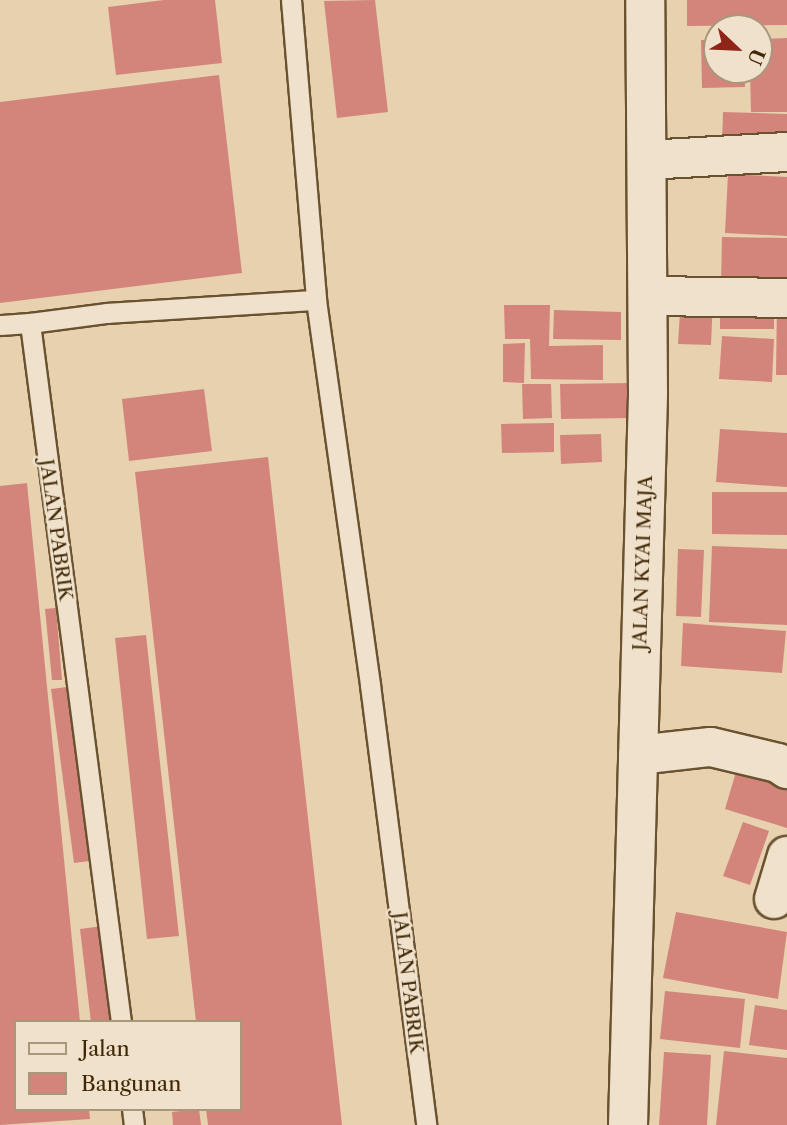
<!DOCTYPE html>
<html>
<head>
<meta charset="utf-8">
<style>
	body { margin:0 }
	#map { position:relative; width:787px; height:1125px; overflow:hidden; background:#e7d1af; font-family:"Libre Caslon Text",serif }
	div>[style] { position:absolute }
	.building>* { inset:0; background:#d3857c }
	.roads { filter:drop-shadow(2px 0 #6a5230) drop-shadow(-2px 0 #6a5230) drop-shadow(0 2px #6a5230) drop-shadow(0 -2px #6a5230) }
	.lane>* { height:19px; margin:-9.5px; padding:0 9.5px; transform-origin:9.5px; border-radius:9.5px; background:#efe1cb }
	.street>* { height:38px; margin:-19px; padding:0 19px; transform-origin:19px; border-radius:19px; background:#efe1cb }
	.secondary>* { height:38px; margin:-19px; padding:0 19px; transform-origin:19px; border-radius:19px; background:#efe1cb }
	span { translate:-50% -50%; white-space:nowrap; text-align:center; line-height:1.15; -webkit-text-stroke:5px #efe1cb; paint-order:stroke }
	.street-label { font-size:19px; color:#402806 }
	.legend { position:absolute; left:14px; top:1020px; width:228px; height:91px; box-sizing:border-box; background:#efe1cb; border:2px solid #a9977c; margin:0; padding:9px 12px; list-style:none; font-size:21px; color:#402806 }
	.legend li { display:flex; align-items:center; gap:14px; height:35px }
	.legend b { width:35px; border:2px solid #a9977c }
	.north { position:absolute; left:703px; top:14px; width:70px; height:70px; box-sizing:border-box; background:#efe1cb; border:2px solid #a9977c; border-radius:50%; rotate:113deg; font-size:19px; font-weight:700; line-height:28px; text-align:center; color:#402806 }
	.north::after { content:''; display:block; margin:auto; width:24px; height:32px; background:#8f2418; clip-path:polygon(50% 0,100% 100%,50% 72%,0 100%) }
</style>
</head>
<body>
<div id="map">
	<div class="building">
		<i style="clip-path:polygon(164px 0,215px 0,222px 63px,116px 75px,108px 7px)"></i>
		<i style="clip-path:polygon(375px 0,388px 112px,337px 118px,324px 1px)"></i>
		<i style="clip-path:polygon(687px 0,787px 0,787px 25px,687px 26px)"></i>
		<i style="clip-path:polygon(787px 38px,787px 112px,751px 112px,750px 70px,759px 70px,759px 39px)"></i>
		<i style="clip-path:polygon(701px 40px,717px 40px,717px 70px,745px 70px,745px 87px,702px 88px)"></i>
		<i style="clip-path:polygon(219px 75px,242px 273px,0 303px,0 102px)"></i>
		<i style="clip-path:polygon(723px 112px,787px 114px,787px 147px,722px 145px)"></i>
		<i style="clip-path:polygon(728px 174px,787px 177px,787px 236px,725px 233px)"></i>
		<i style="clip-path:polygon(722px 237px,787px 238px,787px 287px,721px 285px)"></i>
		<i style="clip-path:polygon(681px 297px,713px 299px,711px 345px,678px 344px)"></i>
		<i style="clip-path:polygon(720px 304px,774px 304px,774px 329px,720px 329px)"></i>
		<i style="clip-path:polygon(777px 304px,787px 304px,787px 375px,776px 375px)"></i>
		<i style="clip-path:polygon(504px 305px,550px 305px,549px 346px,603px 345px,603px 380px,531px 379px,530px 339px,505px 339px)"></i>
		<i style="clip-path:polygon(554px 310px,621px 312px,621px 340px,553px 339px)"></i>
		<i style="clip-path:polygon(722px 336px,774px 339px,772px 382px,719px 379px)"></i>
		<i style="clip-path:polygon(525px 343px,524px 383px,503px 382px,503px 344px)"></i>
		<i style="clip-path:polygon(629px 383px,630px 418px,561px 419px,560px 384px)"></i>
		<i style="clip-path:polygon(522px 384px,551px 384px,552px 418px,523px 419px)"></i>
		<i style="clip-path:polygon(204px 389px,212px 451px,129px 461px,122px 399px)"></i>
		<i style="clip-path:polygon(554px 423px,554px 452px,502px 453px,501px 424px)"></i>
		<i style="clip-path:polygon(720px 429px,787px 433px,787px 487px,716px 482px)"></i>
		<i style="clip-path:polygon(601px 434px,602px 462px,561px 464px,560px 435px)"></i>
		<i style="clip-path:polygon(268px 457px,342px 1125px,208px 1125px,206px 1109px,240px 1109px,240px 1022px,196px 1022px,135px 472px)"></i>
		<i style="clip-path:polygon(27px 483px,80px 1022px,16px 1022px,16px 1109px,89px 1109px,90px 1119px,0 1125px,0 486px)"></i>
		<i style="clip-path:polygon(712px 492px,787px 492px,787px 535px,712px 534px)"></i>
		<i style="clip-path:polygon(712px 546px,787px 549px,787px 625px,709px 622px)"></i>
		<i style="clip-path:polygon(678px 549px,704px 550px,701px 617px,676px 616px)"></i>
		<i style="clip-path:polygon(56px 608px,62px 680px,52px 680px,45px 609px)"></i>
		<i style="clip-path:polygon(683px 623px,786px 631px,782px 673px,681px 666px)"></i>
		<i style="clip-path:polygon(146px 635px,179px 936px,147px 939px,115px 638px)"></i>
		<i style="clip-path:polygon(75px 686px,97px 860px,74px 863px,51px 689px)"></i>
		<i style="clip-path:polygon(736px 772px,787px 788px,787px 828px,725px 809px)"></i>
		<i style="clip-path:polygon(743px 822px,769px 831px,750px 885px,723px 876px)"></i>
		<i style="clip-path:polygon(676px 912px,787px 932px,778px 999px,663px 978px)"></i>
		<i style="clip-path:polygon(103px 926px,114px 1022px,91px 1022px,80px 929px)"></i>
		<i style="clip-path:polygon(665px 991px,745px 999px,740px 1048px,660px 1039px)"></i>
		<i style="clip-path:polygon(755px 1005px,787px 1010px,787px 1050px,749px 1045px)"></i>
		<i style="clip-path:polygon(724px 1051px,787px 1058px,787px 1125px,716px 1125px)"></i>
		<i style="clip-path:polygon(664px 1052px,711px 1055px,707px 1125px,659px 1125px)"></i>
		<i style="clip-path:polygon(199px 1109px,201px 1125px,173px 1125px,172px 1112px)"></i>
	</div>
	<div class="roads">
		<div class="lane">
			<i style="left:291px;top:0;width:301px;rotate:85.2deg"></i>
			<i style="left:316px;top:300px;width:389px;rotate:82deg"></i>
			<i style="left:370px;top:685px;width:444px;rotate:82.7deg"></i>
			<i style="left:0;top:325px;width:30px;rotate:-4deg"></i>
			<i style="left:121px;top:1022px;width:705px;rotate:-97.42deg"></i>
			<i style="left:30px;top:323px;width:78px;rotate:-7.4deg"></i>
			<i style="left:107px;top:313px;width:209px;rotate:-3.6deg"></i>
			<i style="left:132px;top:1109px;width:16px;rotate:83deg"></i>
		</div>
		<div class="street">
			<i style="left:647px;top:160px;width:140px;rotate:-3.3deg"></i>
			<i style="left:649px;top:296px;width:138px;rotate:0.8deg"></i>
			<i style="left:638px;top:755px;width:73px;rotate:-6.3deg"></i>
			<i style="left:711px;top:747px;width:69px;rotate:13.4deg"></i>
			<i style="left:778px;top:763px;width:11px;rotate:34deg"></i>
			<i style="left:774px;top:899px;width:45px;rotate:-73.2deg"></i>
		</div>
		<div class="secondary">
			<i style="left:628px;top:1125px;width:731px;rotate:-88.43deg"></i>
			<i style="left:648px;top:394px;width:394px;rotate:-90.4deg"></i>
		</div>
	</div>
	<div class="street-label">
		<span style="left:56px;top:530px;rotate:82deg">JALAN PABRIK</span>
		<span style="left:643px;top:563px;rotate:-88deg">JALAN KYAI MAJA</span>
		<span style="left:408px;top:983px;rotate:83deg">JALAN PABRIK</span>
	</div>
	<ul class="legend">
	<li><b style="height:9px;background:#efe1cb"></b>Jalan</li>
	<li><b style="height:19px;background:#d3857c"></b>Bangunan</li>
	</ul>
	<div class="north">U</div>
</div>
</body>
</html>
